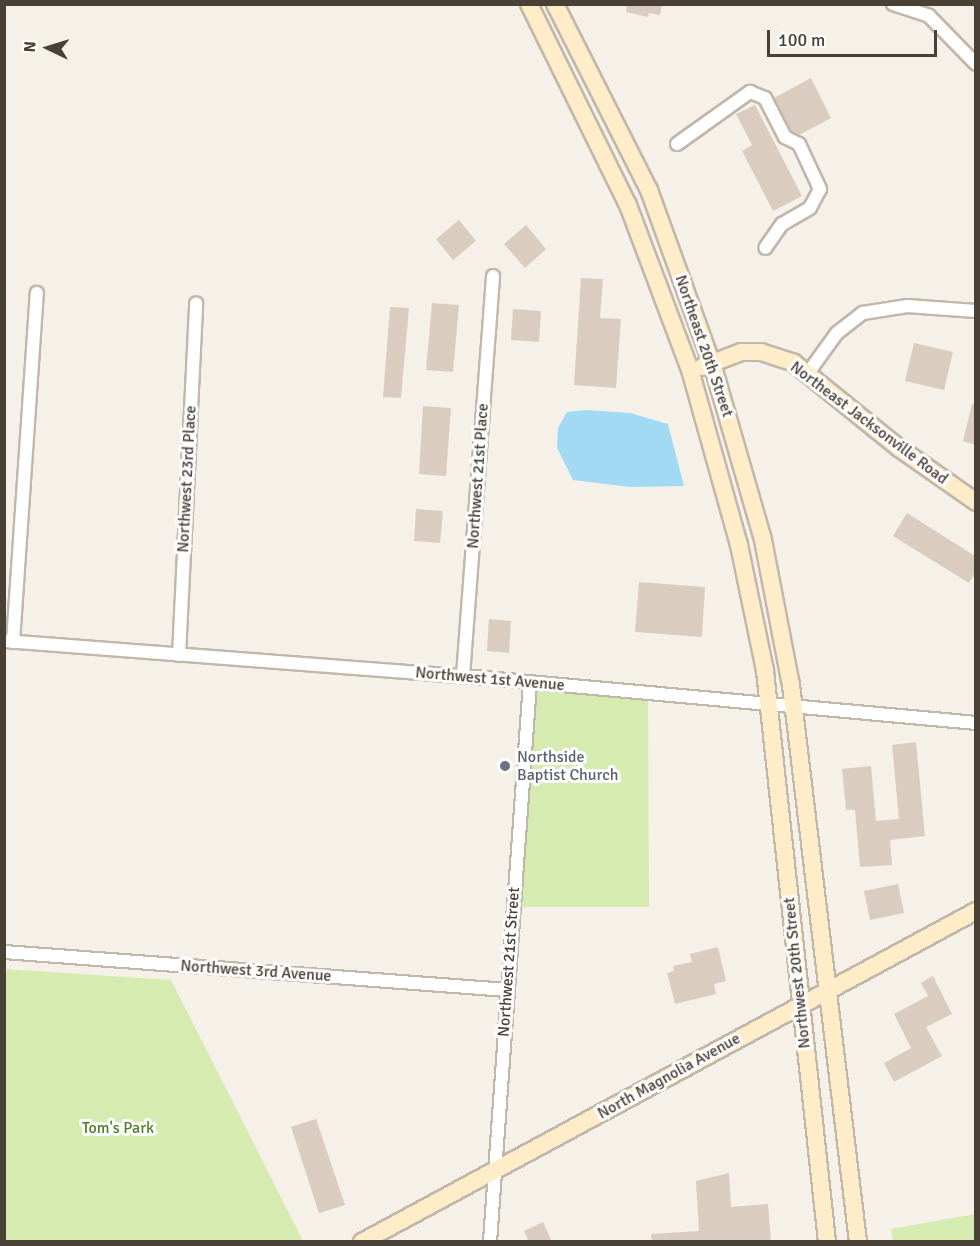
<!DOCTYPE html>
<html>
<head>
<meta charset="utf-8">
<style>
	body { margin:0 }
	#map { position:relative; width:980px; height:1246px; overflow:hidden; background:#f5f0e8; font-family:Signika,sans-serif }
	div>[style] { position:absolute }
	.green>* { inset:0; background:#d6ebaf }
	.water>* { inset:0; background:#a2daf4 }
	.building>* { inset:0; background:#dacdc0 }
	.roads { filter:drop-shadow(2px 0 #c1b7aa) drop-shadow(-2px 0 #c1b7aa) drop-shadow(0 2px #c1b7aa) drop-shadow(0 -2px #c1b7aa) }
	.street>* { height:12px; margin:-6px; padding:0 6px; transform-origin:6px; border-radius:6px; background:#fff }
	.secondary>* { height:16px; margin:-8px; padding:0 8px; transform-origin:8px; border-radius:8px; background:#ffecc8 }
	.dots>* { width:16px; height:16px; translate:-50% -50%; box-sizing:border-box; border:3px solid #fff; border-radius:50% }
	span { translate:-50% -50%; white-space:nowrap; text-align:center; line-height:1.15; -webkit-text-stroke:6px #fff; paint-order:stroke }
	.street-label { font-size:16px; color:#494036 }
	.worship-label { font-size:16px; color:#5b616d }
	.left { translate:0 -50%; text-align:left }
	.park-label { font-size:16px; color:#507e26 }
	.frame { position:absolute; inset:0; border:6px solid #494036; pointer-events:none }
	.north { position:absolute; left:18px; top:18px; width:60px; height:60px; -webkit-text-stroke:4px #fff; paint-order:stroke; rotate:274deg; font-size:16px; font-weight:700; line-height:24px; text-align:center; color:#494036 }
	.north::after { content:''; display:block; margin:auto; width:21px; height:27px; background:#494036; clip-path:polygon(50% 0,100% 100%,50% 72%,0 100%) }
	.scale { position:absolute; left:767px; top:30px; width:170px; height:27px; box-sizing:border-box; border:3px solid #494036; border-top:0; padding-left:8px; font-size:18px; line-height:21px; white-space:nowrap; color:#494036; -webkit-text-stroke:4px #fff; paint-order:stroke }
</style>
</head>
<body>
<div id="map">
	<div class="green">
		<i style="clip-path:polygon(536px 688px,648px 698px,649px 907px,520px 907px)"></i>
		<i style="clip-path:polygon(4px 969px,171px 980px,303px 1241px,5px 1241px)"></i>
		<i style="clip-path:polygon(975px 1214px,975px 1241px,893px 1241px,891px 1229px)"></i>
	</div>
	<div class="water">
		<i style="clip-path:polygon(586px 410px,630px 413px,668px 424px,684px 486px,630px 487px,573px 480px,557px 448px,558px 428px,567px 412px)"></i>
	</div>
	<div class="building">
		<i style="clip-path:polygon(627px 4px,662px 4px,660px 15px,649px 13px,648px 17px,626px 12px)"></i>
		<i style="clip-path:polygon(811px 78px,831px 118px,799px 135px,791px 131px,774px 98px)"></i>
		<i style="clip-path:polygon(755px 105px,802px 196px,773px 211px,742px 151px,752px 145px,736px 114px)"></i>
		<i style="clip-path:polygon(459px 220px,476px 241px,453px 260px,436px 239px)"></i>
		<i style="clip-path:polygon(526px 225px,546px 249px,525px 268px,504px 244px)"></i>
		<i style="clip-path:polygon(581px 278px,603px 279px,600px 318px,621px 319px,616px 388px,574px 385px)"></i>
		<i style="clip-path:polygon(432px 303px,459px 305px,453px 372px,426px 370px)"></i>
		<i style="clip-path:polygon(390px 307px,409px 308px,401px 398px,383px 397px)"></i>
		<i style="clip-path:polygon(513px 309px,541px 311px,539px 342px,511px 340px)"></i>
		<i style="clip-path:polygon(914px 343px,953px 352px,944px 390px,905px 381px)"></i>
		<i style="clip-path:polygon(972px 404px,975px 404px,975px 445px,963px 441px)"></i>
		<i style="clip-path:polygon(423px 406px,451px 408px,446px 476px,419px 474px)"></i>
		<i style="clip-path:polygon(416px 509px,443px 511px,440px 543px,414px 541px)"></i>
		<i style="clip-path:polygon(907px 513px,975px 556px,975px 573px,969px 583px,893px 536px)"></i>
		<i style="clip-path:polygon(639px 582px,705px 587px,702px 637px,635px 632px)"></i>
		<i style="clip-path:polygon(489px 619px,511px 621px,509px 653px,487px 651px)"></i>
		<i style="clip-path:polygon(916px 742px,925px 836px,890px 840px,892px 865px,860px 867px,855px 810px,846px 810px,842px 769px,871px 766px,876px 821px,899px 819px,892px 745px)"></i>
		<i style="clip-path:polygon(898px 884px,904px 913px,870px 920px,864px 891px)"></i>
		<i style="clip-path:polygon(718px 947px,726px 981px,714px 984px,716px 994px,675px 1004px,667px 973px,674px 971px,673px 966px,692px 962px,690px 954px)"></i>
		<i style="clip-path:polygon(933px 976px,952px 1014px,926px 1027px,942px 1056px,894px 1082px,884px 1063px,911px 1048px,894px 1014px,928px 996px,921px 983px)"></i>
		<i style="clip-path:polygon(316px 1119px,345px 1205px,319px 1213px,291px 1127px)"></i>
		<i style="clip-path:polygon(729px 1173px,731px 1207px,768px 1204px,771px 1242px,652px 1242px,651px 1234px,699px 1231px,696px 1181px)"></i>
		<i style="clip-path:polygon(543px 1222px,552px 1242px,529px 1242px,524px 1231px)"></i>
	</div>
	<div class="roads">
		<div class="street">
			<i style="left:893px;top:4px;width:38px;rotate:18deg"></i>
			<i style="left:929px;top:16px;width:67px;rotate:45.6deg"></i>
			<i style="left:677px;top:144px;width:90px;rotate:-35.5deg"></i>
			<i style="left:750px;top:92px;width:16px;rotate:22deg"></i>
			<i style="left:765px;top:98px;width:44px;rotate:62.9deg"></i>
			<i style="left:785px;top:137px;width:16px;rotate:27deg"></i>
			<i style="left:799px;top:144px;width:50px;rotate:65deg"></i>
			<i style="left:820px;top:189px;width:21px;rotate:118deg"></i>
			<i style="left:810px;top:208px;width:32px;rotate:150deg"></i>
			<i style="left:782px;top:224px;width:29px;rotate:125deg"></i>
			<i style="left:808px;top:373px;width:49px;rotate:-54.1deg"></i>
			<i style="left:837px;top:333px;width:33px;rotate:-38deg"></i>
			<i style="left:863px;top:313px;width:45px;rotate:-9deg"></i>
			<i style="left:907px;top:306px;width:69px;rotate:4.1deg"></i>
			<i style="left:4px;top:641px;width:460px;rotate:4.4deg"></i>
			<i style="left:463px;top:676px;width:515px;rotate:5.23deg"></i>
			<i style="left:13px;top:642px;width:350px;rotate:-86.1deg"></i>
			<i style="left:179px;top:655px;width:352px;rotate:-87.2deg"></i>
			<i style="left:463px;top:676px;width:401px;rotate:-85.7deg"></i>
			<i style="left:4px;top:952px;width:504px;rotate:4.32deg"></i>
			<i style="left:490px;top:1242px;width:561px;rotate:-85.91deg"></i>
		</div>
		<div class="secondary">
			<i style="left:529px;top:4px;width:224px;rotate:63.8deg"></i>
			<i style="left:628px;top:205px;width:179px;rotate:69.4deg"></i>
			<i style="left:691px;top:373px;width:179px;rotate:74.4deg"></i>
			<i style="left:739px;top:545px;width:129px;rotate:78.3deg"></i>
			<i style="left:765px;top:671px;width:574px;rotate:83.8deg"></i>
			<i style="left:555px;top:4px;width:208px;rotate:63.2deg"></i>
			<i style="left:649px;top:190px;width:191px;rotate:70.1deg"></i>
			<i style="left:714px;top:370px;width:177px;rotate:73.9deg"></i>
			<i style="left:763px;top:540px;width:148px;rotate:79.1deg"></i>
			<i style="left:791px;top:685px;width:561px;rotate:83.14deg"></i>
			<i style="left:702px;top:367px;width:42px;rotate:-21deg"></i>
			<i style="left:741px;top:352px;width:20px"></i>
			<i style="left:761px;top:352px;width:35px;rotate:18deg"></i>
			<i style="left:794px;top:363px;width:135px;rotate:39deg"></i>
			<i style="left:899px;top:448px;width:94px;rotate:35deg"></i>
			<i style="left:362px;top:1242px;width:698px;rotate:-28.33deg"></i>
		</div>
	</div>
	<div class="dots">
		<i style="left:505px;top:766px;background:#6b7280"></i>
	</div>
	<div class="street-label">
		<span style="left:704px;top:346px;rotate:71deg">Northeast 20th Street</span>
		<span style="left:869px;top:423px;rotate:37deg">Northeast Jacksonville Road</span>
		<span style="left:478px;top:476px;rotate:-86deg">Northwest 21st Place</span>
		<span style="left:187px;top:479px;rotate:-87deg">Northwest 23rd Place</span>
		<span style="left:490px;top:679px;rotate:5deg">Northwest 1st Avenue</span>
		<span style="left:509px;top:962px;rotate:-86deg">Northwest 21st Street</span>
		<span style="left:256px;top:971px;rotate:4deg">Northwest 3rd Avenue</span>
		<span style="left:797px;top:973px;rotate:-96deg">Northwest 20th Street</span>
		<span style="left:669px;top:1076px;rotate:-29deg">North Magnolia Avenue</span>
	</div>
	<div class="worship-label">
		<span class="left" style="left:517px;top:766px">Northside<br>Baptist Church</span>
	</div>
	<div class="park-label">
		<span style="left:118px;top:1128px">Tom's Park</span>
	</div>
	<div class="frame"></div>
	<div class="north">N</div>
	<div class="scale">100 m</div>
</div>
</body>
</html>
